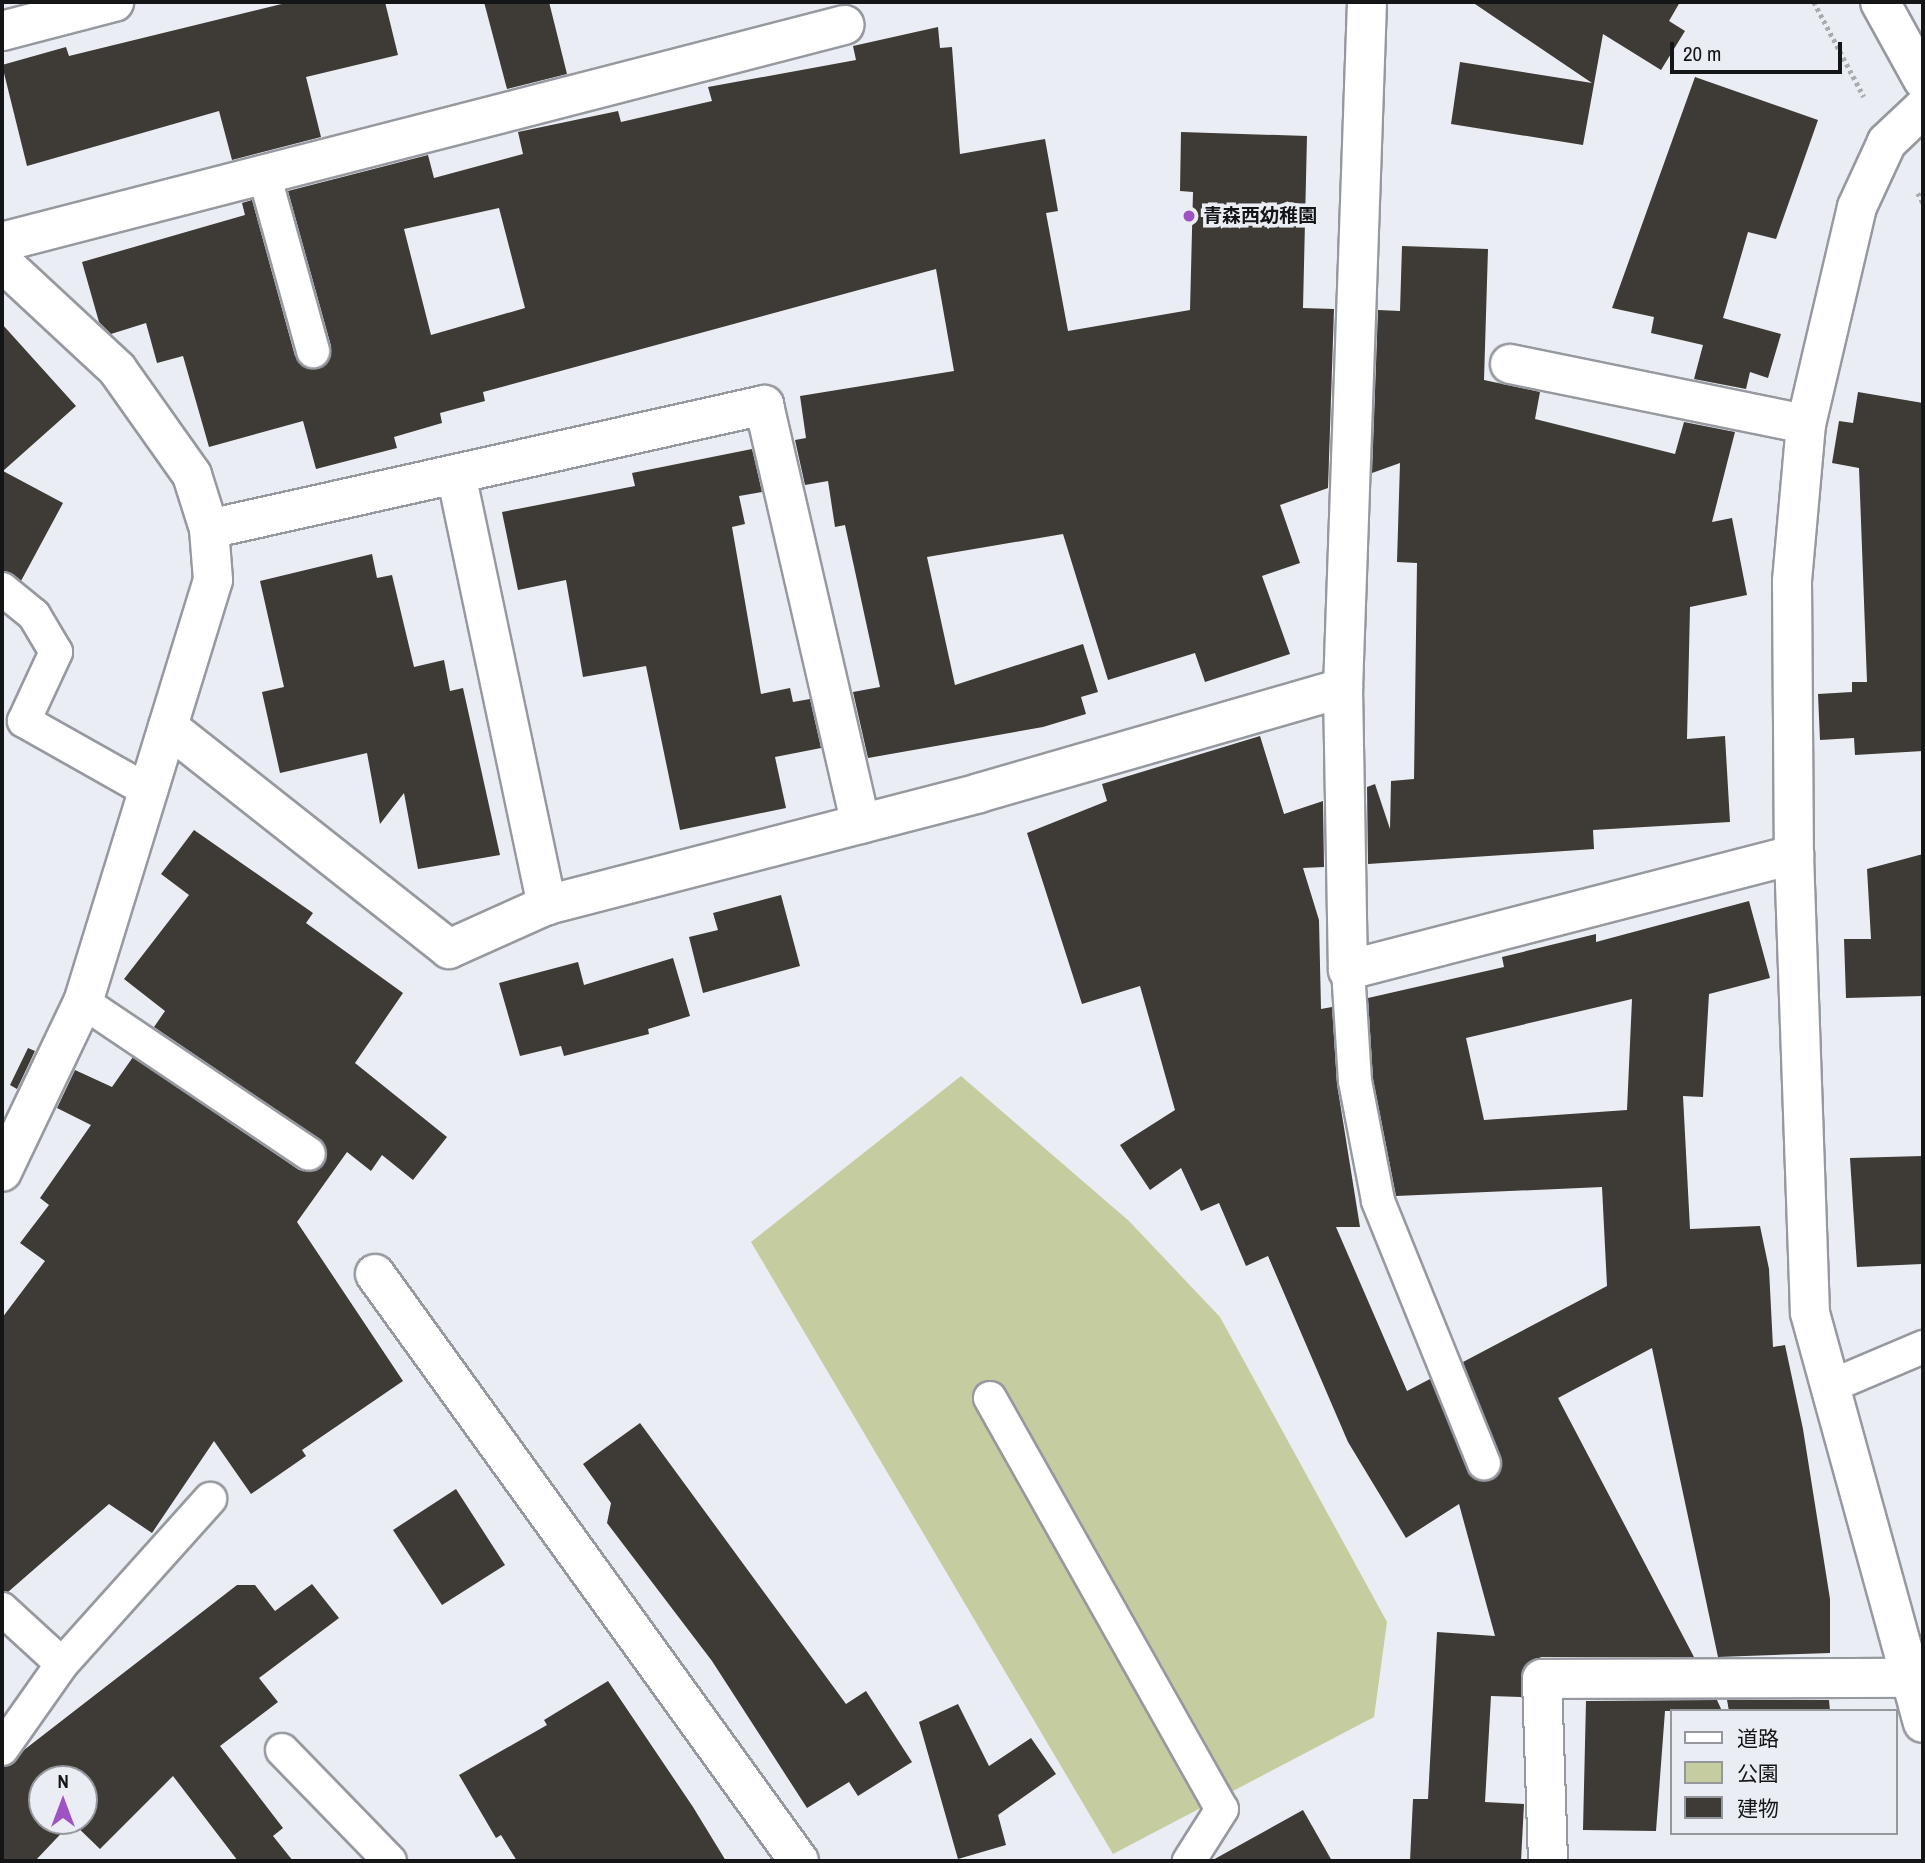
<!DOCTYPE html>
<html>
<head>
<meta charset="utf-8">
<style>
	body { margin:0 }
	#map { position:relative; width:1925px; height:1863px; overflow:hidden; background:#eaedf3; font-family:"Archivo Narrow","Noto Sans JP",sans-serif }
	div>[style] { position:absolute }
	.green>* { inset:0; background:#c5cda0 }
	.building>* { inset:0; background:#3e3a35 }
	.path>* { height:4.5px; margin-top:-2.25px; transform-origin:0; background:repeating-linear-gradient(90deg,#a9abb0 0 3.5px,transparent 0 7px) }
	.roads { filter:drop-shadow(2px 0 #96999f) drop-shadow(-2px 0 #96999f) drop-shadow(0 2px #96999f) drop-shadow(0 -2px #96999f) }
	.lane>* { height:32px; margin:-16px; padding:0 16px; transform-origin:16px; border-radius:16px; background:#fff }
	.street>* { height:38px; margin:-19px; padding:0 19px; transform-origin:19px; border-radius:19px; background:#fff }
	.secondary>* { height:38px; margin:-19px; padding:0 19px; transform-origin:19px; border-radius:19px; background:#fff }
	.dots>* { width:19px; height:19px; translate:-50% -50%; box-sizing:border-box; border:4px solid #eaedf3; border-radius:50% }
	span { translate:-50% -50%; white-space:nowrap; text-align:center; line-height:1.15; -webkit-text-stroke:7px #eaedf3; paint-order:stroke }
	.poi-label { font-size:19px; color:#141517; font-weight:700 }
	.left { translate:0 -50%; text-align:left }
	.frame { position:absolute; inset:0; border:4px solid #141517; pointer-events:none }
	.legend { position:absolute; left:1670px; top:1709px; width:228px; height:126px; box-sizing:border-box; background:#eaedf3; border:2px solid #94979b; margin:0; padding:9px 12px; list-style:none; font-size:21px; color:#141517 }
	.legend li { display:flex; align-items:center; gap:14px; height:35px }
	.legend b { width:35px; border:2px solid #94979b }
	.north { position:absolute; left:28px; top:1765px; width:70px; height:70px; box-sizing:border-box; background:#eaedf3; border:2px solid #94979b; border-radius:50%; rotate:0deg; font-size:19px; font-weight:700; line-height:28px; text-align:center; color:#141517 }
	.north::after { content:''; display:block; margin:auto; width:24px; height:32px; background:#9e52c4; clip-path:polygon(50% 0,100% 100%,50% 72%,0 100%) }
	.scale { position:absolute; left:1670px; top:42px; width:172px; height:32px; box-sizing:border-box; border:4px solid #141517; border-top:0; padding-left:9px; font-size:21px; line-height:24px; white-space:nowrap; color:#141517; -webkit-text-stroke:5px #eaedf3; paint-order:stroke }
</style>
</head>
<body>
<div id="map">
	<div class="green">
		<i style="clip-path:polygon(961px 1076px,1129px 1221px,1220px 1317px,1387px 1622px,1374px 1717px,1113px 1854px,751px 1242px)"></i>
	</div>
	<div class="building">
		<i style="clip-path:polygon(290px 2px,385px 2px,398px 55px,306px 77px,321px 137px,232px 160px,219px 111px,27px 166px,2px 65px,66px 47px,69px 56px)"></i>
		<i style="clip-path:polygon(484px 2px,549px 2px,567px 74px,507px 89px)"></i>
		<i style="clip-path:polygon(1472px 2px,1680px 2px,1669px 21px,1685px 31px,1661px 70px,1603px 34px,1583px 145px,1451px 124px,1460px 62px,1592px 83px)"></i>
		<i style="clip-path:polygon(evenodd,938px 27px,940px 48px,952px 47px,960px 154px,1045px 139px,1058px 211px,1046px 213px,1068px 331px,1190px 310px,1193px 192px,1180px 191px,1181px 132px,1307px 136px,1303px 308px,1334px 309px,1328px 488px,1280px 505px,1300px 563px,1262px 576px,1290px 654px,1205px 682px,1195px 653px,1108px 680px,1063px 534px,927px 557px,955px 685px,1083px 644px,1098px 692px,1081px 697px,1086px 714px,1043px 727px,868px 758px,853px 692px,880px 687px,845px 525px,835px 527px,828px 481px,805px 485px,795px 440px,806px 438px,800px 396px,954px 371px,936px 269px,483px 392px,485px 401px,440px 413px,442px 423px,394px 437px,397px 448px,316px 469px,303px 421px,209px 447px,183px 356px,157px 363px,146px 323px,111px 334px,99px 322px,82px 262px,245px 215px,242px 203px,252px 200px,295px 356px,308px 369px,319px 368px,331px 356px,331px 346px,288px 191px,428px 155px,434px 178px,523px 154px,518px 132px,618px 111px,621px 122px,712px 101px,708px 87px,856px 60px,853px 46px,938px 27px,499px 208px,525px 308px,431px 335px,404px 229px,499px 208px)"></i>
		<i style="clip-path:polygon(1695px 77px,1818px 120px,1776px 239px,1748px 232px,1723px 318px,1781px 334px,1768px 378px,1750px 372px,1746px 389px,1694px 379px,1703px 345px,1651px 333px,1654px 317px,1612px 308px)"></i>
		<i style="clip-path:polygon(1402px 246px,1488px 249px,1484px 380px,1540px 392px,1535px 419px,1675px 454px,1684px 422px,1735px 432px,1712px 522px,1732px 518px,1747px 595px,1690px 607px,1687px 739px,1725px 736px,1730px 822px,1593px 830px,1594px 849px,1368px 864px,1367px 787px,1375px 784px,1390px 829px,1391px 781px,1414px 779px,1417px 563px,1397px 562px,1400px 463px,1372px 473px,1378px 310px,1400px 311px)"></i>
		<i style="clip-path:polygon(2px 324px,76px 406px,3px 471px,63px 503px,21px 581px,2px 571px)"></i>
		<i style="clip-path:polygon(1858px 392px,1923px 403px,1923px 751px,1855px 755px,1854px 738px,1820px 740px,1818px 694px,1852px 692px,1852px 682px,1867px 682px,1859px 468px,1832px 463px,1839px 421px,1853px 423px)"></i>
		<i style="clip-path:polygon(752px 449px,762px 492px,739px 496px,745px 524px,732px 527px,761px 694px,790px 688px,793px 702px,810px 699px,821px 748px,775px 757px,786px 808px,680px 830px,646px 666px,583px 677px,566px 580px,518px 590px,502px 512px,635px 486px,632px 473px)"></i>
		<i style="clip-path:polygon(372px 554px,377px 578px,392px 575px,414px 667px,444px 660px,450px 691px,463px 688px,500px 855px,418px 869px,404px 793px,380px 824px,367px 753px,280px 773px,262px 692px,284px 687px,260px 581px)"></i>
		<i style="clip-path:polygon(evenodd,1260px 736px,1284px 814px,1323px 801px,1324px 867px,1303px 868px,1319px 920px,1321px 1009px,1332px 1007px,1337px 1084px,1360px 1227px,1336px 1227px,1407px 1391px,1430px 1379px,1473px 1478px,1491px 1480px,1502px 1465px,1463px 1362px,1607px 1286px,1602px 1187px,1396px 1196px,1373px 1079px,1368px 998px,1504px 967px,1502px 957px,1596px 934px,1596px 942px,1749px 901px,1770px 978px,1709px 994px,1703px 1097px,1683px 1096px,1690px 1229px,1760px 1226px,1769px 1269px,1773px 1347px,1785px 1345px,1803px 1429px,1830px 1599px,1830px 1653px,1718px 1657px,1652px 1348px,1558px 1398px,1694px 1657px,1541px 1657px,1523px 1669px,1521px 1697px,1491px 1696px,1485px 1802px,1524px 1804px,1521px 1861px,1410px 1861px,1413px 1799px,1428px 1799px,1437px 1632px,1495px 1636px,1459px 1504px,1406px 1538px,1348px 1442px,1268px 1256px,1246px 1266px,1219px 1203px,1201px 1211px,1181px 1168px,1150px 1190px,1120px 1145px,1175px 1110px,1140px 986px,1082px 1004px,1027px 833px,1107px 801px,1102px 784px,1260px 736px,1632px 999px,1627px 1110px,1484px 1120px,1466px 1038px,1632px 999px)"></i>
		<i style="clip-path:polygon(194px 830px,313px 913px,306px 923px,403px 993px,355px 1063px,447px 1137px,413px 1180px,382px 1155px,371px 1171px,347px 1152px,297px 1222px,403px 1381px,302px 1450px,306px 1456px,251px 1494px,214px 1441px,152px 1533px,109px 1504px,8px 1592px,2px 1591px,2px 1318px,45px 1261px,20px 1243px,49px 1205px,40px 1198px,91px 1125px,57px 1108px,75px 1070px,112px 1087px,133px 1057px,299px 1170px,316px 1171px,327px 1156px,319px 1139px,154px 1027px,165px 1011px,124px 979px,189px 895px,161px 874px)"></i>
		<i style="clip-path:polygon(1923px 854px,1923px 996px,1846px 998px,1844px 939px,1871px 939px,1867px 869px)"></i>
		<i style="clip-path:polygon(781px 895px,800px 966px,703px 993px,689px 937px,718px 930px,713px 913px)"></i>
		<i style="clip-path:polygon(673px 958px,690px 1016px,648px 1029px,649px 1034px,564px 1056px,561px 1046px,520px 1056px,499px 983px,578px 962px,584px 985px)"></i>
		<i style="clip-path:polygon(28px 1048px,35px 1051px,17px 1089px,10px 1085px)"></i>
		<i style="clip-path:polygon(1923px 1156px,1922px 1264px,1857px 1267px,1850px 1158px)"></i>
		<i style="clip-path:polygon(640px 1423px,846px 1704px,866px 1691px,912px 1762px,858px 1796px,849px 1782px,807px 1808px,712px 1661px,607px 1523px,611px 1503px,583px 1464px)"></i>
		<i style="clip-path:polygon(456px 1489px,505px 1565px,442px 1605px,393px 1530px)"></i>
		<i style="clip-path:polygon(evenodd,312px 1584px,339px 1618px,259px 1678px,278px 1702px,220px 1746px,283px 1828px,273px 1836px,293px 1861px,238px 1861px,173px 1776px,100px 1849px,72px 1822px,35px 1861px,2px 1861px,2px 1767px,237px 1585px,255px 1585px,275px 1611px,312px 1584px,42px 1779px,84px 1779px,84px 1821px,42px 1821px,42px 1779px)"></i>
		<i style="clip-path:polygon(608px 1681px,693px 1807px,726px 1861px,517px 1861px,501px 1835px,496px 1838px,459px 1775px,547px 1725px,544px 1720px)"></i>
		<i style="clip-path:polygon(1717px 1700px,1722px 1711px,1665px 1711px,1656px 1831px,1583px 1830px,1586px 1701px)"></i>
		<i style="clip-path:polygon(1727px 1700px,1829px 1700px,1830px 1711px,1729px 1711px)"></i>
		<i style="clip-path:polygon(958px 1704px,989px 1766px,1031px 1738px,1056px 1774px,998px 1815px,1006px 1845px,958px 1859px,919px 1722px)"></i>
		<i style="clip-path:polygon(1303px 1810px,1332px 1861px,1211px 1861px)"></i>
	</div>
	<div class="path">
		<i style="left:1814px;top:2px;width:107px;rotate:62.2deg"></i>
		<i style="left:1918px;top:193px;width:11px;rotate:63deg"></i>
	</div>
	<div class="roads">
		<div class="lane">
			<i style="left:264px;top:174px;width:184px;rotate:74.5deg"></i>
			<i style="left:2px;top:589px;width:41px;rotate:39.1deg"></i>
			<i style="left:34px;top:615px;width:43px;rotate:59.3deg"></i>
			<i style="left:56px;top:652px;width:76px;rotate:114.9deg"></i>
			<i style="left:24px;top:721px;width:145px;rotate:29.4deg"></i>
			<i style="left:1348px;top:970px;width:111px;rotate:86.4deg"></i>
			<i style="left:1355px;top:1081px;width:122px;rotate:79.1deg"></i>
			<i style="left:1378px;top:1201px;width:283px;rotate:68deg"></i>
			<i style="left:83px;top:1002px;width:272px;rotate:33.9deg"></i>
			<i style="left:1831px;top:1386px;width:100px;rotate:-23deg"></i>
			<i style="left:990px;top:1398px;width:472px;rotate:60.6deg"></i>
			<i style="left:1222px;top:1809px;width:62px;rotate:122.4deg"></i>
			<i style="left:2px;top:1609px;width:81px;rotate:42.5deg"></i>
			<i style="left:2px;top:1749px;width:104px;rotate:-54.8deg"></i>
			<i style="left:62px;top:1664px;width:222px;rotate:-48.1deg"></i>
			<i style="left:282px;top:1750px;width:155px;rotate:45.8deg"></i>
		</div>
		<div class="street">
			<i style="left:1367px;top:2px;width:686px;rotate:92deg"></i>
			<i style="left:1343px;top:688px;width:282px;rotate:89deg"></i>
			<i style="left:1348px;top:970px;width:461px;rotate:-14.5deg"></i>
			<i style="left:2px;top:31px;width:116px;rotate:-14.5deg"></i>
			<i style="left:1923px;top:108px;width:50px;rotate:136.6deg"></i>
			<i style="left:1887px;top:142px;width:72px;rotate:114.8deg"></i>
			<i style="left:1857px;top:207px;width:223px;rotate:103.2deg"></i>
			<i style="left:1806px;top:424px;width:158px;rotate:95.1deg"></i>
			<i style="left:1792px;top:581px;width:274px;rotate:89.6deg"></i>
			<i style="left:1794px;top:855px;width:458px;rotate:88deg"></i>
			<i style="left:1810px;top:1313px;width:425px;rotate:74.6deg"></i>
			<i style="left:2px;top:242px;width:870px;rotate:-14.45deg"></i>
			<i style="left:2px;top:262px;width:157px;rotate:42.9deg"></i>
			<i style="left:117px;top:369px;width:130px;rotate:54.7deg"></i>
			<i style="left:192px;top:475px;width:57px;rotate:72.5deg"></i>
			<i style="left:209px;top:529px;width:51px;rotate:85.5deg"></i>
			<i style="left:213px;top:580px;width:442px;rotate:107.1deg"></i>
			<i style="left:83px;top:1002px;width:188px;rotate:115.5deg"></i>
			<i style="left:1510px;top:364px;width:302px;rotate:11.5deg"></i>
			<i style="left:456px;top:474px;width:441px;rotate:78.1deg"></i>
			<i style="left:209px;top:529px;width:569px;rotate:-12.59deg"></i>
			<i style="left:764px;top:405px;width:430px;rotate:77deg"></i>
			<i style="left:168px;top:727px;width:358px;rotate:38.3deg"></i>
			<i style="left:449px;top:949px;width:107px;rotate:-24.2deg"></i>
			<i style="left:547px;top:905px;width:446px;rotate:-14.5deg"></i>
			<i style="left:979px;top:793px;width:379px;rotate:-16.1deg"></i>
			<i style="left:375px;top:1274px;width:724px;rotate:54.16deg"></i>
			<i style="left:1548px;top:1861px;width:182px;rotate:-91.9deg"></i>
			<i style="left:1542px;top:1679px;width:367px;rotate:-0.2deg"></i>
		</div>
		<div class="secondary">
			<i style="left:1880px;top:2px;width:89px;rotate:61.1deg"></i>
		</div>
	</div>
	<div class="dots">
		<i style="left:1189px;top:216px;background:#9e52c4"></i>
	</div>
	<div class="poi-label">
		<span class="left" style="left:1203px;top:216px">青森西幼稚園</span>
	</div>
	<div class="frame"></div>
	<ul class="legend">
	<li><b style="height:9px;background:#fff"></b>道路</li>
	<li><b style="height:19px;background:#c5cda0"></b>公園</li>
	<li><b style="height:19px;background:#3e3a35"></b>建物</li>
	</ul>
	<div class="north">N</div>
	<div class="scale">20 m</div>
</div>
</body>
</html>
